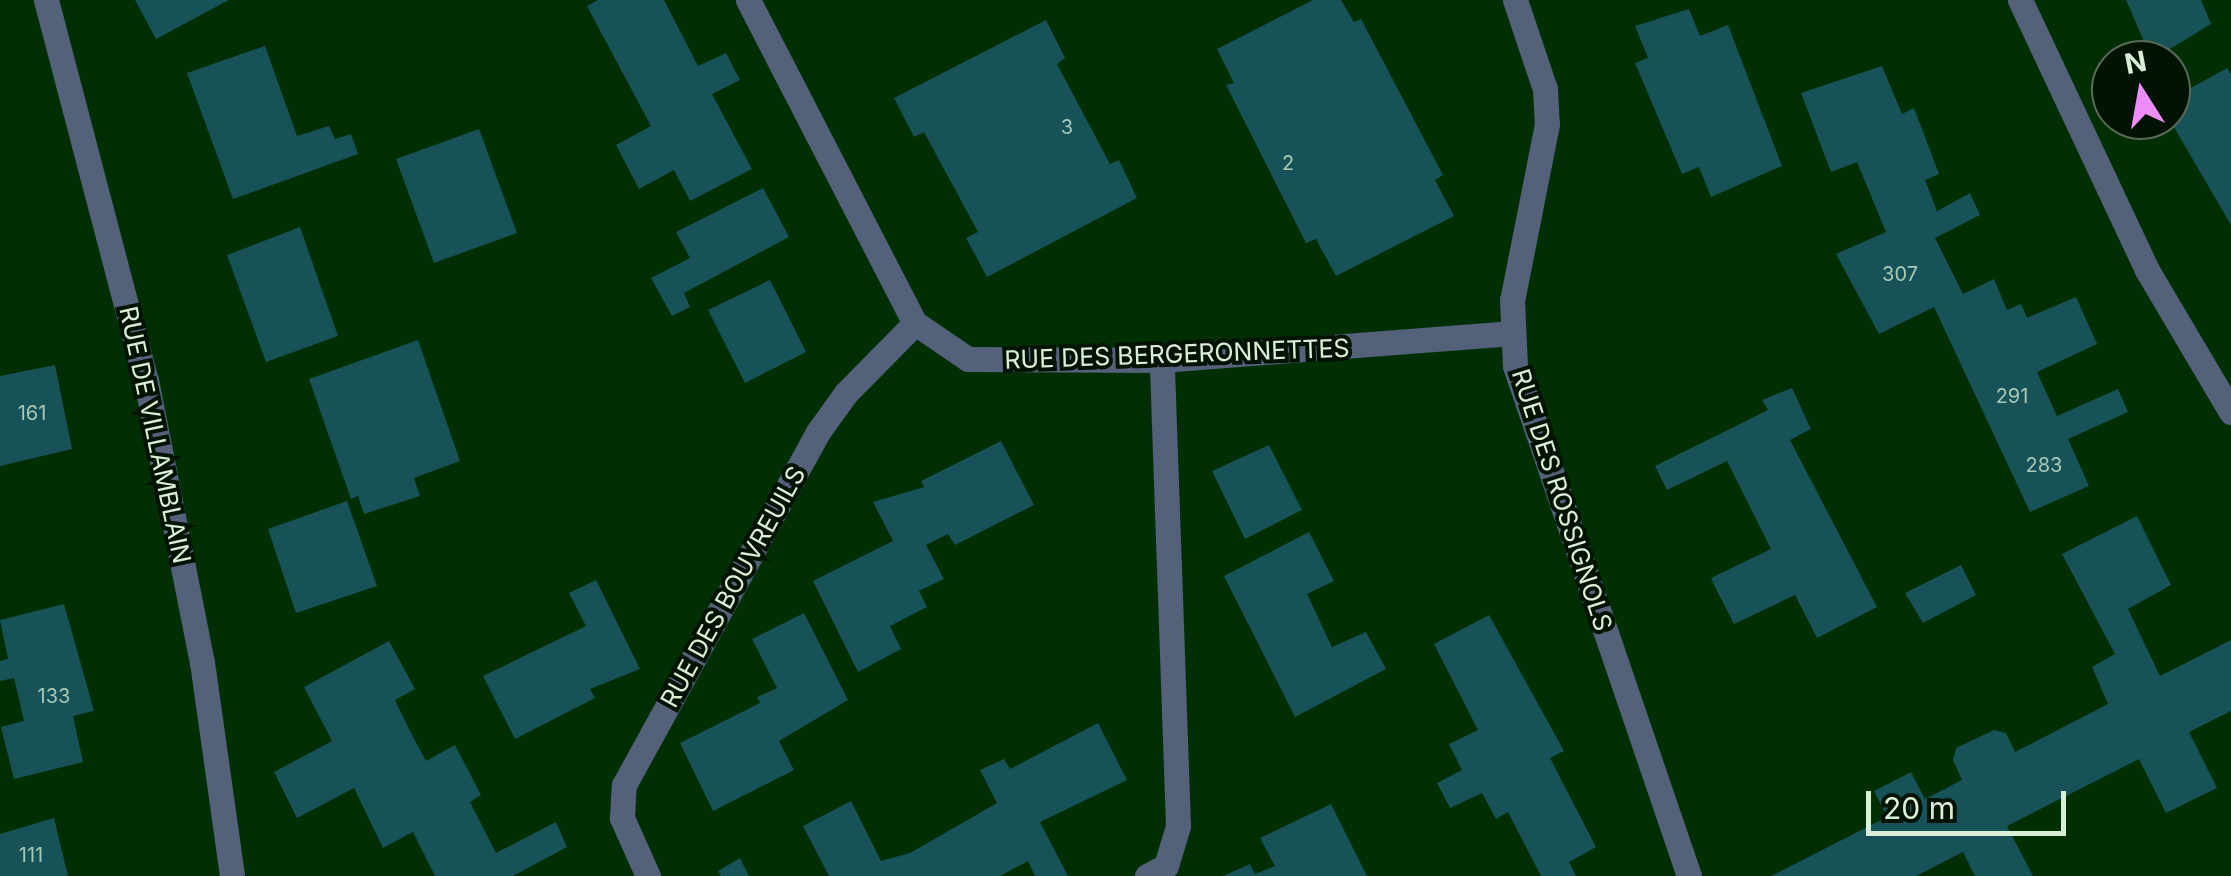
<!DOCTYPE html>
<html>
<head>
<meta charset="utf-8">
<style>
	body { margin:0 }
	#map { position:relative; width:2231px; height:876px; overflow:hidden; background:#012f03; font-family:Inter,sans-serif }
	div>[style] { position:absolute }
	.building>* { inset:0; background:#165257 }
	.street>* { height:25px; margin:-12.5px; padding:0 12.5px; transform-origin:12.5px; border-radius:12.5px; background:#53617b }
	span { translate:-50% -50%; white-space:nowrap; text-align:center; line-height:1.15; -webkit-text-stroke:8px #031303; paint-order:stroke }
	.number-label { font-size:20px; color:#a8c8b6 }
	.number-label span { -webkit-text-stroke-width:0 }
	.street-label { font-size:25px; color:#d8f0d6 }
	.north { position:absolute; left:2091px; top:40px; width:100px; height:100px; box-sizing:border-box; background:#031303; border:2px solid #586b57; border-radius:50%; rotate:349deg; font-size:28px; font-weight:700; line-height:40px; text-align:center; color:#d8f0d6 }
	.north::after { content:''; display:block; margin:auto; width:35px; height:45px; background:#ed8cf9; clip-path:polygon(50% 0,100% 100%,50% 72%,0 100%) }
	.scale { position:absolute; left:1866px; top:791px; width:200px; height:45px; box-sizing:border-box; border:5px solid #d8f0d6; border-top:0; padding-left:12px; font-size:30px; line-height:35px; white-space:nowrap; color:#d8f0d6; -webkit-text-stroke:8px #031303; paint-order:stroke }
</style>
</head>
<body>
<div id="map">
	<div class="building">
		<i style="clip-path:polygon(135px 0,229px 0,156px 39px)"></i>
		<i style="clip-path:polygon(598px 0,664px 0,698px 66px,726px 53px,740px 80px,712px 94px,752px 169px,690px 201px,674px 170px,639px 189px,616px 145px,651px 126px,587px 6px)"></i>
		<i style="clip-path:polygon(1313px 0,1341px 0,1354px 22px,1361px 19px,1443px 175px,1435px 180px,1454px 216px,1336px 276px,1316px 239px,1306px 243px,1226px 85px,1234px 83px,1217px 49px)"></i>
		<i style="clip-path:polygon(2126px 0,2201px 0,2211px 24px,2152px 60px)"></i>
		<i style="clip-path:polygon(1689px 9px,1700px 36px,1728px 25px,1782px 166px,1711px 197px,1699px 167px,1682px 174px,1635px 63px,1648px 58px,1635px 26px)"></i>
		<i style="clip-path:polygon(1046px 20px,1065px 58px,1057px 64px,1110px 164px,1119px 160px,1137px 198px,987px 277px,966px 238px,978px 232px,924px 132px,914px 137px,894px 98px)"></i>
		<i style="clip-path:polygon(265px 46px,297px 136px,329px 126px,335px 139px,351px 134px,358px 154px,233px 199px,187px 73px)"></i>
		<i style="clip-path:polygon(1882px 66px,1902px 114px,1914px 108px,1939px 174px,1925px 180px,1937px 211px,1970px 193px,1980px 215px,1935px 238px,1963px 294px,1994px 279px,2007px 310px,2021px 304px,2027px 318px,2076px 297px,2097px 344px,2037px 372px,2057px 416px,2118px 389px,2128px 412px,2068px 439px,2089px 486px,2030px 512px,1934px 307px,1879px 334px,1836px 254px,1886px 232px,1857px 162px,1831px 172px,1801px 93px)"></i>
		<i style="clip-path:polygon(2227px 68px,2231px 74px,2231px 225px,2171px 122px,2171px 99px)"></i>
		<i style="clip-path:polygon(479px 129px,517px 233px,434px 263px,396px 159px)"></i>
		<i style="clip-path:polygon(763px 188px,789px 237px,684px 293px,690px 307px,672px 316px,651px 278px,690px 258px,676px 232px)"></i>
		<i style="clip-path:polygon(300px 227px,338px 336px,266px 362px,227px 255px)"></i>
		<i style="clip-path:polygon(770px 280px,806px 352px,745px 383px,708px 310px)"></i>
		<i style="clip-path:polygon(418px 340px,460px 461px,414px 478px,420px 496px,364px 514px,358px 496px,351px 499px,309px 379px)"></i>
		<i style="clip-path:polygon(55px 365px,72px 449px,0 466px,0 376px)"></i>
		<i style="clip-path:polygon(1792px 388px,1811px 429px,1790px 440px,1877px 607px,1817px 638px,1795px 595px,1734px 624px,1715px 587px,1711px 578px,1771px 549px,1727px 461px,1667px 490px,1655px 466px,1768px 410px,1762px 400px)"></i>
		<i style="clip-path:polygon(1001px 441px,1034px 505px,955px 545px,948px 534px,926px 545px,944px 579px,919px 591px,927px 607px,890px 626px,901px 649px,858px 672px,813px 581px,893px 541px,873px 502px,924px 487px,921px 481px)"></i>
		<i style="clip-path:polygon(1269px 445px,1302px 510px,1245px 539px,1212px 471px)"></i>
		<i style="clip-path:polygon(347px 501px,377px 586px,296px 613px,268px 529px)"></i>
		<i style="clip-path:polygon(2137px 516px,2171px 585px,2128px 609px,2160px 676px,2231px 640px,2231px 711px,2189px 732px,2217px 788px,2166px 813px,2139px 759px,2007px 826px,2033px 876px,1975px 876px,1963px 852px,1916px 876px,1771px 876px,1887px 817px,1874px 791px,1911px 772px,1925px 799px,1962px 780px,1953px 760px,1956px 748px,1994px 730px,2006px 733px,2015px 752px,2108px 704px,2092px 667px,2115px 654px,2062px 554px)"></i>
		<i style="clip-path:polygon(1309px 532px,1334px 581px,1307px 594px,1332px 647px,1366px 632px,1386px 669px,1295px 717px,1224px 576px)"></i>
		<i style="clip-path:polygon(1961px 565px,1976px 595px,1923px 623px,1905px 593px)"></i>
		<i style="clip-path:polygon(596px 580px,640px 669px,590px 689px,595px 698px,515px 739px,483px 676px,586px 626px,569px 593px)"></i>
		<i style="clip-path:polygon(64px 604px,94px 711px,73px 716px,83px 762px,14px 779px,1px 727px,24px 721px,14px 678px,0 681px,0 661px,8px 659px,0 620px)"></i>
		<i style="clip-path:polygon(804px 613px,848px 700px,779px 741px,794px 770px,713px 811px,680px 743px,760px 703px,757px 697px,777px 688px,752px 639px)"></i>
		<i style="clip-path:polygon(1489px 615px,1564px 751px,1550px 758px,1596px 847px,1569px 862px,1576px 876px,1541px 876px,1508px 812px,1496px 819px,1482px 793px,1450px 808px,1437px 783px,1462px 770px,1449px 744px,1478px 730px,1434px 644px)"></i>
		<i style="clip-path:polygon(389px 641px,415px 689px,395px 700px,410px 731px,426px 761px,455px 745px,481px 795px,470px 802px,496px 853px,556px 822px,567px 847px,513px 876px,435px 876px,413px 832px,383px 848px,354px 788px,297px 818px,274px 772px,332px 741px,304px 687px)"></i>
		<i style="clip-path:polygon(1098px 723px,1127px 780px,1040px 822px,1068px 876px,1035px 876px,1028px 861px,1000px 876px,829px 876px,803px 826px,851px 801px,881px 861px,910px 853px,997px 803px,980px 770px,1004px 759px,1010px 769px)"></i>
		<i style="clip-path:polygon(1331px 804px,1367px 876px,1223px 876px,1250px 864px,1255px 874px,1275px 866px,1260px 838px)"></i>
		<i style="clip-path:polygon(54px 818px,68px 876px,0 876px,0 834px)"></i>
		<i style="clip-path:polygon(740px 858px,749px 876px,721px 876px,718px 871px)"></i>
	</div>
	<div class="street">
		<i style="left:46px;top:0;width:393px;rotate:75.3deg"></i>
		<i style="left:146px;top:380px;width:288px;rotate:78.8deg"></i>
		<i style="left:202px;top:662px;width:216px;rotate:82deg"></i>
		<i style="left:748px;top:0;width:364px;rotate:62.7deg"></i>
		<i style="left:915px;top:323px;width:64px;rotate:34.2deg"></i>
		<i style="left:968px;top:359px;width:194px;rotate:0.3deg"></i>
		<i style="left:1162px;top:360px;width:352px;rotate:-4.4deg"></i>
		<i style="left:1515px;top:0;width:94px;rotate:71.4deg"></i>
		<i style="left:1545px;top:89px;width:35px;rotate:87deg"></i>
		<i style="left:1547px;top:124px;width:179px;rotate:101.2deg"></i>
		<i style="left:1512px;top:300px;width:66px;rotate:87.4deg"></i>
		<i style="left:1515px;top:366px;width:539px;rotate:71.16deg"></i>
		<i style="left:2020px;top:0;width:298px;rotate:64.8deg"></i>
		<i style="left:2147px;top:270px;width:165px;rotate:59.4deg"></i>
		<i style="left:648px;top:876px;width:64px;rotate:-114.1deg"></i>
		<i style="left:622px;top:818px;width:33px;rotate:-87deg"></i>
		<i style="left:624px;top:785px;width:403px;rotate:-61.2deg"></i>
		<i style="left:818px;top:432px;width:48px;rotate:-54.3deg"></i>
		<i style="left:846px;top:393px;width:98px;rotate:-45.4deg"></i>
		<i style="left:1147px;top:876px;width:21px;rotate:-28deg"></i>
		<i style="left:1166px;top:866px;width:42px;rotate:-73.3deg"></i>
		<i style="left:1178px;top:826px;width:466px;rotate:-92deg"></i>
	</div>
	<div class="number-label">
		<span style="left:1067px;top:127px">3</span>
		<span style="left:1288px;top:163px">2</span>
		<span style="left:1900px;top:274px">307</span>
		<span style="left:2012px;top:396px">291</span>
		<span style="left:32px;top:413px">161</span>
		<span style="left:2044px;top:465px">283</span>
		<span style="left:54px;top:696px">133</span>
		<span style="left:31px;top:855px">111</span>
	</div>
	<div class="street-label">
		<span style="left:1177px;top:354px;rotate:-2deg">RUE DES BERGERONNETTES</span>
		<span style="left:155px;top:435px;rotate:78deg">RUE DE VILLAMBLAIN</span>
		<span style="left:1562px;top:500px;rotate:72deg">RUE DES ROSSIGNOLS</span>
		<span style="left:733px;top:587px;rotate:-61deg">RUE DES BOUVREUILS</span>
	</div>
	<div class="north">N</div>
	<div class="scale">20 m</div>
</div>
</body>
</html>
